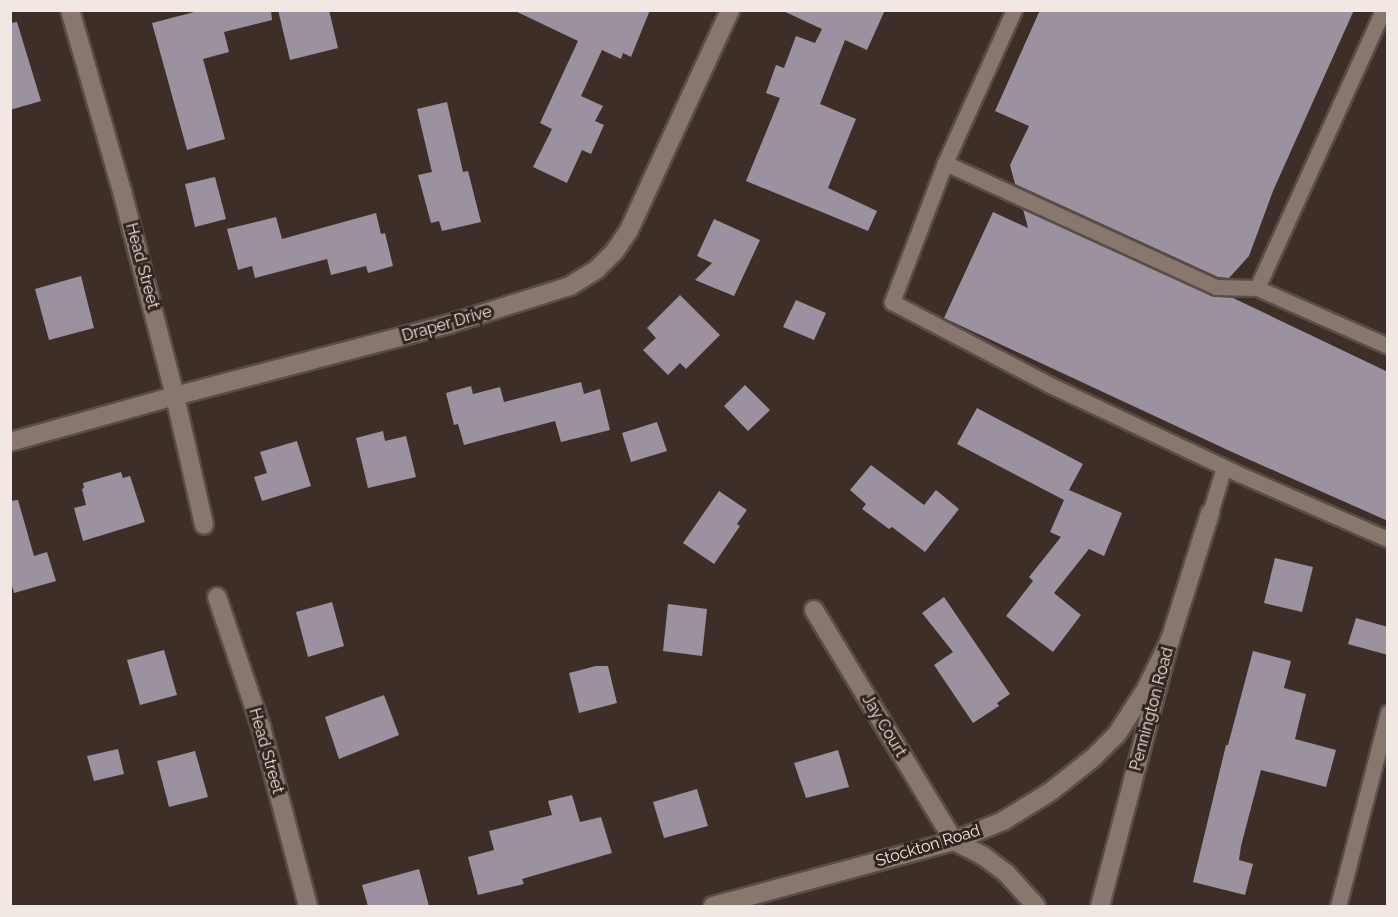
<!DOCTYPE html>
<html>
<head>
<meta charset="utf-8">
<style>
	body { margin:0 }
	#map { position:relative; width:1398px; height:917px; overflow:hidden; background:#3d2f28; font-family:Raleway,sans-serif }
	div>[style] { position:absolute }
	.building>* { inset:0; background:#9b919f }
	.roads { filter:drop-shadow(2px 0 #594d47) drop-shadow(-2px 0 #594d47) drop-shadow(0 2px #594d47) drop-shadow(0 -2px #594d47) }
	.service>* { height:15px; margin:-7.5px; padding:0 7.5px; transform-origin:7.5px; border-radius:7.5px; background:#88776f }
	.minor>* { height:18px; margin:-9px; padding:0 9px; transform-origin:9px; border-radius:9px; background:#88776f }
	span { translate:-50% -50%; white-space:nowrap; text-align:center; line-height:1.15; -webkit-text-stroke:6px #32251e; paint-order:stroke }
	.street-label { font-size:16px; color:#f1e7e3 }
	.frame { position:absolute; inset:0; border:12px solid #f1e7e3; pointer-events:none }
</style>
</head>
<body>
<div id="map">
	<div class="building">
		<i style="clip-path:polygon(202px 10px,271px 10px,272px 20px,224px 32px,229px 52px,203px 59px,225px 139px,187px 150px,152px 23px)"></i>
		<i style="clip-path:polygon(278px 10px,329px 10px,338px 48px,290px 60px)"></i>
		<i style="clip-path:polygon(513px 10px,650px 10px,631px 57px,623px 53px,621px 59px,602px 50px,581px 96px,603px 106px,595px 121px,604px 125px,591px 154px,582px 150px,567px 183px,533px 167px,552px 129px,540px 123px,578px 41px)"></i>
		<i style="clip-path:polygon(781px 10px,885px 10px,867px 50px,845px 40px,820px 104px,856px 119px,828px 188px,877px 211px,868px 231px,746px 181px,780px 98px,766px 93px,776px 65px,784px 68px,796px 36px,815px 43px,822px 29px)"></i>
		<i style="clip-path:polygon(1040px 10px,1354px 10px,1273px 191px,1249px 256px,1229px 278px,1218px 277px,1015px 184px,1010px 165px,1029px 126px,995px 111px)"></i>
		<i style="clip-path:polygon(17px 22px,41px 101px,10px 110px,10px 23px)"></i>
		<i style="clip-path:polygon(447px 102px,463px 172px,468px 171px,481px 222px,442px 231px,439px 221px,431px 223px,418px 175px,432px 172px,417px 109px)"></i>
		<i style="clip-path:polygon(215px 177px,226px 219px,195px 227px,185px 184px)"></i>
		<i style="clip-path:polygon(1023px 209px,1212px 296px,1231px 297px,1388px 372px,1388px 521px,1232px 452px,944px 318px,993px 212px,1028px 228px)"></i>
		<i style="clip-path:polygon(376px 213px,381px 234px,385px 233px,393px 266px,368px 273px,366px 266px,331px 275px,327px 259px,255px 278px,252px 266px,238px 270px,227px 229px,276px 217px,282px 239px)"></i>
		<i style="clip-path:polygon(714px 219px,760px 240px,734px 296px,695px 280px,712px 263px,697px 256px)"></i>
		<i style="clip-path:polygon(81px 276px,94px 328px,49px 340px,35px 289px)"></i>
		<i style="clip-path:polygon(680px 295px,720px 335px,686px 369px,680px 363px,668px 375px,643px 350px,656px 338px,647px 328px)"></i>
		<i style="clip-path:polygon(796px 300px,826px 313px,814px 340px,783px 327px)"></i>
		<i style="clip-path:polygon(581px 382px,584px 394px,600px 389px,610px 430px,561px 442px,555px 421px,464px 445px,458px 424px,454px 425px,446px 393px,471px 386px,473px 394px,500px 387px,504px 402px)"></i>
		<i style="clip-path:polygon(745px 385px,770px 410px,748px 431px,724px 406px)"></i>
		<i style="clip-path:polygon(977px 408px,1083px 464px,1069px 490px,1122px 513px,1104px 556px,1089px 549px,1054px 593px,1081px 615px,1053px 652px,1006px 616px,1033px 581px,1029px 577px,1061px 537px,1050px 532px,1064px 500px,957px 444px)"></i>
		<i style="clip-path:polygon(657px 422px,667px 451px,631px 462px,622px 433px)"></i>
		<i style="clip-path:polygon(383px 431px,385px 441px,406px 436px,416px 477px,368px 488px,356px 438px)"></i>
		<i style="clip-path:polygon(297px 441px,311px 486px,262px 501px,254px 477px,267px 473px,260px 452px)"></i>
		<i style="clip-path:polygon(871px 465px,924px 505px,936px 490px,959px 509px,925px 552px,892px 527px,889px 529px,862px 509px,866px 504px,850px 490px)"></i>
		<i style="clip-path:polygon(121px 472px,123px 478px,130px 476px,145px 522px,83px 541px,74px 508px,86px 505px,82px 489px,84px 488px,83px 483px)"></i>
		<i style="clip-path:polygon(719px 491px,747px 510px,737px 524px,740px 526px,714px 564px,683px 543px)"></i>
		<i style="clip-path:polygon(18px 500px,34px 556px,47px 552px,56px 581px,14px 593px,10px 579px,10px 501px)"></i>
		<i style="clip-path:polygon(1275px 558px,1313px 567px,1302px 612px,1264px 603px)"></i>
		<i style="clip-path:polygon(944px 597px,1010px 694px,997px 703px,999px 706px,973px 723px,934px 665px,953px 652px,922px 613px)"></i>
		<i style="clip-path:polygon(332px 602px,344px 646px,308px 657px,296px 612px)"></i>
		<i style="clip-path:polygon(668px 604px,707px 609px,702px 656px,663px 651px)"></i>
		<i style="clip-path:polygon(1356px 618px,1388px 627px,1388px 655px,1348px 644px)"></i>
		<i style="clip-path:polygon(164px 650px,177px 695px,140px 705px,127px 660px)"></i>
		<i style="clip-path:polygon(1253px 651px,1291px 661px,1284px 688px,1306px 694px,1295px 739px,1336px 750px,1326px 787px,1261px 770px,1241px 846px,1239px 860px,1253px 864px,1245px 895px,1193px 882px,1226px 745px,1228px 745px)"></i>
		<i style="clip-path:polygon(596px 666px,608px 666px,617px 703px,579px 713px,569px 673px)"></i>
		<i style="clip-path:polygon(384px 695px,399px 735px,339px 759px,325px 717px)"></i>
		<i style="clip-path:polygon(118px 749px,124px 774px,94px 781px,87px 756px)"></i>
		<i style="clip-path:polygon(838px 750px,849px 787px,806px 798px,794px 763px)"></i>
		<i style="clip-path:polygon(195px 751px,208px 797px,169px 807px,157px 761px)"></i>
		<i style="clip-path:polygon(697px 789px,708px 826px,664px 838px,653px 802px)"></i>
		<i style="clip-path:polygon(572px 795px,580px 822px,601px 817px,612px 853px,522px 879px,524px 884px,478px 895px,468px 857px,494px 850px,489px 831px,552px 815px,548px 801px)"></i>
		<i style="clip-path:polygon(419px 869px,429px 906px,368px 906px,362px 885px)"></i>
	</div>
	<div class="roads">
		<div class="service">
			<i style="left:1014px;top:10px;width:168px;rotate:114.3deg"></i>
			<i style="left:945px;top:163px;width:149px;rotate:110.9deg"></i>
			<i style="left:892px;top:302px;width:178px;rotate:27.7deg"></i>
			<i style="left:1050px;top:385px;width:209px;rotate:25.2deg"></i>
			<i style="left:1239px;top:474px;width:163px;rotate:23.6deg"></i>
			<i style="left:945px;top:163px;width:298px;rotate:24.6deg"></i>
			<i style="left:1216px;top:287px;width:41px;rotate:1.4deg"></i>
			<i style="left:1257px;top:288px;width:143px;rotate:23.9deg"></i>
			<i style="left:1257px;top:288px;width:305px;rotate:-65.6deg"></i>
			<i style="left:1210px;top:513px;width:48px;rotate:-73.1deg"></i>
			<i style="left:1338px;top:906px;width:200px;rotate:-75.5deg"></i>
		</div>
		<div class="minor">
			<i style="left:70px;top:10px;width:188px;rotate:74deg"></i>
			<i style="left:122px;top:191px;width:212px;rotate:75.5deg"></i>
			<i style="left:175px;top:396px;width:132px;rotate:77.3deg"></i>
			<i style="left:10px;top:442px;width:171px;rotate:-15.6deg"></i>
			<i style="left:175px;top:396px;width:283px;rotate:-14.7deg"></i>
			<i style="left:449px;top:324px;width:127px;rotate:-17.4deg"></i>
			<i style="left:570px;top:286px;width:32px;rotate:-32deg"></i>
			<i style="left:597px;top:269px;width:25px;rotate:-45deg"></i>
			<i style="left:615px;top:251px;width:25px;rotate:-56deg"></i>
			<i style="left:629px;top:230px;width:242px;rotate:-65.3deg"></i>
			<i style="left:217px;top:597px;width:137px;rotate:71.3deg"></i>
			<i style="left:261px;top:727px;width:185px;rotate:75.3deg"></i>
			<i style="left:814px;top:610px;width:270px;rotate:58.8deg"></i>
			<i style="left:954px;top:841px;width:31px;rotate:27deg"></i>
			<i style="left:982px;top:855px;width:31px;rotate:37deg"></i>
			<i style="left:1007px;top:874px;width:43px;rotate:47.8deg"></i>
			<i style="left:713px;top:906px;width:250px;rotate:-15.1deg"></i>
			<i style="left:954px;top:841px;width:53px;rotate:-22.2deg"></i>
			<i style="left:1003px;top:821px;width:55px;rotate:-31.7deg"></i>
			<i style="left:1050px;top:792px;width:55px;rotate:-38.3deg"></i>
			<i style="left:1093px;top:758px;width:34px;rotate:-45deg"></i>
			<i style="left:1117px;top:734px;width:54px;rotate:-57.2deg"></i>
			<i style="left:1146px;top:689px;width:55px;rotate:-63.9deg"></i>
			<i style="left:1100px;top:906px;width:275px;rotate:-75.3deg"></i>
			<i style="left:1170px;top:640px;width:133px;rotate:-72.5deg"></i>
		</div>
	</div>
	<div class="street-label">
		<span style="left:142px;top:266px;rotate:75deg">Head Street</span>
		<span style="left:447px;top:324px;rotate:-16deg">Draper Drive</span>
		<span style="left:1152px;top:709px;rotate:-75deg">Pennington Road</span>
		<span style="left:884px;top:726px;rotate:59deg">Jay Court</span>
		<span style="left:266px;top:751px;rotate:74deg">Head Street</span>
		<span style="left:928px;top:846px;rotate:-17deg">Stockton Road</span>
	</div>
	<div class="frame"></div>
</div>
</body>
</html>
